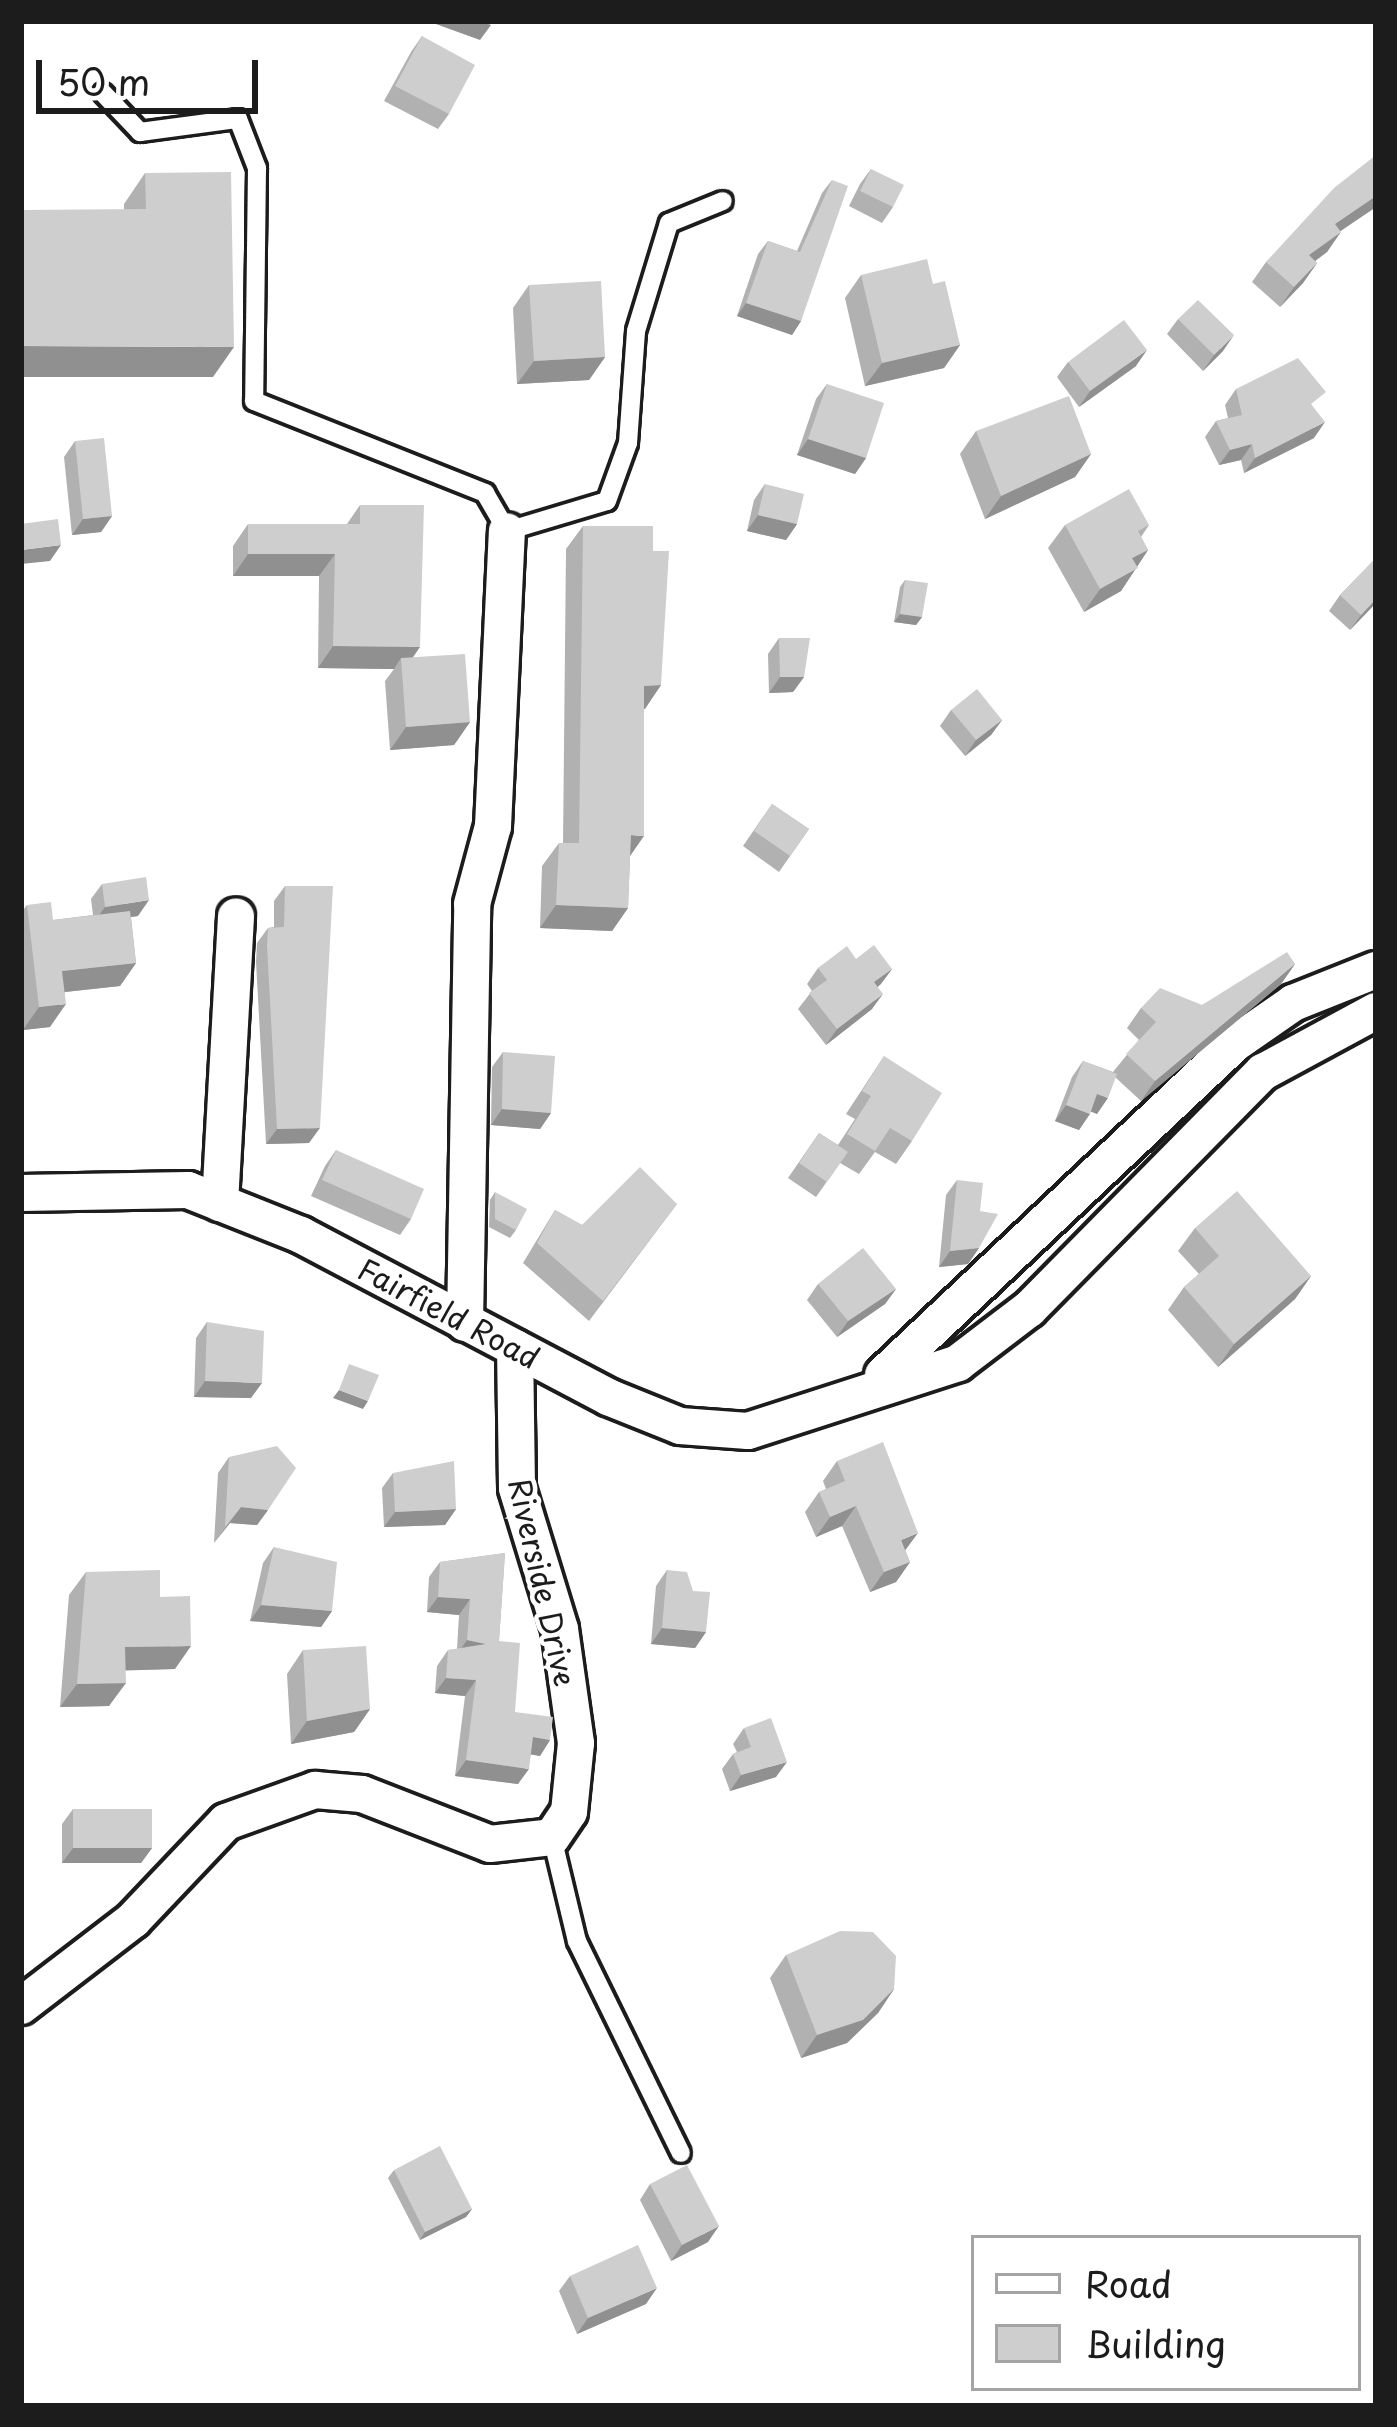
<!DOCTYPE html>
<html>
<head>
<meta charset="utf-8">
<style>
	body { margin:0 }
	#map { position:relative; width:1397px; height:2427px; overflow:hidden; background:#fff; font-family:"Playpen Sans",sans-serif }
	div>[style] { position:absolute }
	.roads { filter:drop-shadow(3px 0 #1c1c1c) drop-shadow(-3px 0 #1c1c1c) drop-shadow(0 3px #1c1c1c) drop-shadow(0 -3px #1c1c1c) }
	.lane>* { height:18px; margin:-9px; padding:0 9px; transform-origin:9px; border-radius:9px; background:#fff }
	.street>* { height:36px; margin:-18px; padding:0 18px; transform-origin:18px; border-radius:18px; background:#fff }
	.wall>* { inset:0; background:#b1b1b1 }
	.shaded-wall>* { inset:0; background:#909090 }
	.building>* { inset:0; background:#cecece }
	span { translate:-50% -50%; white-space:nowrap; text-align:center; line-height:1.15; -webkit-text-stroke:9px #fff; paint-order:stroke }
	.street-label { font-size:30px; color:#1c1c1c }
	.frame { position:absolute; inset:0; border:24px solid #1c1c1c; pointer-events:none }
	.legend { position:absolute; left:971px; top:2235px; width:390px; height:156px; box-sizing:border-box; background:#fff; border:3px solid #a4a4a4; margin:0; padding:15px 21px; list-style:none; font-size:36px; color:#1c1c1c }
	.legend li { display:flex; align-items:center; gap:24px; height:60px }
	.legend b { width:60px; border:3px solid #a4a4a4 }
	.scale { position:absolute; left:36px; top:60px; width:222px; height:54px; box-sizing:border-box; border:6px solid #1c1c1c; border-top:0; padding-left:15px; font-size:36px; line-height:42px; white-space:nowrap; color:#1c1c1c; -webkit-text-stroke:9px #fff; paint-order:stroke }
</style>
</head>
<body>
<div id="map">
	<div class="roads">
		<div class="lane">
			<i style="left:103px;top:93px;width:54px;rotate:46.5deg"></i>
			<i style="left:140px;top:132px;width:99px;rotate:-7.6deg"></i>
			<i style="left:238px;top:119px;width:53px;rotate:68.8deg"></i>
			<i style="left:257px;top:168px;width:233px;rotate:90.7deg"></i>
			<i style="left:254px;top:401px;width:249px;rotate:21.7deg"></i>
			<i style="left:485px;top:493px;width:44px;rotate:59.9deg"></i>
			<i style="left:507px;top:531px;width:104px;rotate:-16.7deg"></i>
			<i style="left:607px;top:501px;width:62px;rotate:-70.1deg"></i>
			<i style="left:628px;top:443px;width:112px;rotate:-85.9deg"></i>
			<i style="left:636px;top:331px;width:113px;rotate:-73deg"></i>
			<i style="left:669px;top:223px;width:58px;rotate:-22.2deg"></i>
			<i style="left:552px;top:1837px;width:107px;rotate:76.5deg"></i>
			<i style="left:577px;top:1941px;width:236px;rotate:63.9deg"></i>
		</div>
		<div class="street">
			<i style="left:21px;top:1193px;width:167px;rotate:-1deg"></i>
			<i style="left:188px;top:1190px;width:122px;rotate:21.7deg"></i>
			<i style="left:301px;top:1235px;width:347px;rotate:27.8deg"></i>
			<i style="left:608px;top:1397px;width:78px;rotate:21.9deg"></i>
			<i style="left:680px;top:1426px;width:68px;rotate:4.2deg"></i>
			<i style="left:748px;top:1431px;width:221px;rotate:-17.9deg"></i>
			<i style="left:958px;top:1363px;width:89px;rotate:-37.3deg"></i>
			<i style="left:1029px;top:1309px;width:333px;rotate:-45.4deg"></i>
			<i style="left:1263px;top:1072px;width:128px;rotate:-28.4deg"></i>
			<i style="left:220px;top:1203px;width:287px;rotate:-86.8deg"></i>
			<i style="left:465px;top:1323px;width:419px;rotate:-89deg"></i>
			<i style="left:472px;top:904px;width:81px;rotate:-74.9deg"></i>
			<i style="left:493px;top:826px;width:295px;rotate:-87.3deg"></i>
			<i style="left:883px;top:1375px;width:482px;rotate:-43.3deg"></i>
			<i style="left:1234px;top:1044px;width:72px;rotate:-34.8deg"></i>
			<i style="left:1293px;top:1003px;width:89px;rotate:-21.7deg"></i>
			<i style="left:21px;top:2006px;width:141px;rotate:-37.5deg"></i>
			<i style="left:133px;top:1920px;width:135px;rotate:-46.5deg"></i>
			<i style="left:226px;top:1822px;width:95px;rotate:-19.8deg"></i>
			<i style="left:315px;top:1790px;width:47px;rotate:4.9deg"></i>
			<i style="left:362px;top:1794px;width:137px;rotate:21.3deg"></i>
			<i style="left:490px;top:1844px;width:62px;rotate:-6.4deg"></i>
			<i style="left:552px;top:1837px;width:30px;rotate:-56deg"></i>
			<i style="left:569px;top:1812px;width:69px;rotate:-84.2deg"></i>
			<i style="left:576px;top:1743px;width:115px;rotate:-98deg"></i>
			<i style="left:560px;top:1629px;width:147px;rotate:-107deg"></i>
			<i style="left:517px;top:1488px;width:140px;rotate:-90.8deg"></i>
		</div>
	</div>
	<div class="wall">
		<i style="clip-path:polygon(422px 36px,449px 114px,438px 129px,384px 101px,411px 52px)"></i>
		<i style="clip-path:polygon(1376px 155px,1376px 207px,1340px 231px,1327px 252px,1315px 261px,1317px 263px,1303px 283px,1280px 307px,1252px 282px,1266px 262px)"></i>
		<i style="clip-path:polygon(871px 169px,893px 207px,882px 223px,849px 206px,860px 184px)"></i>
		<i style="clip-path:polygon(145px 173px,213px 377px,124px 209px,124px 204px)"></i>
		<i style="clip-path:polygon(832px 180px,801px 321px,792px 335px,737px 316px,758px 254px,768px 241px,797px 251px,822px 193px)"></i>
		<i style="clip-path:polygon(861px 275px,933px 284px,960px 345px,944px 368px,865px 386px,845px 298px)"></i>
		<i style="clip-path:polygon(529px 285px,605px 357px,589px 380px,517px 384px,513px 308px)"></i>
		<i style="clip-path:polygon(1178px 319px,1223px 351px,1203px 371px,1167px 334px)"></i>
		<i style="clip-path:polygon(1068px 362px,1136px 366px,1079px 407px,1057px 377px)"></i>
		<i style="clip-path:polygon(827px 384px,866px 458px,855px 474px,797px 455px,816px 399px)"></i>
		<i style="clip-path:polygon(1236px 389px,1314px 408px,1314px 438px,1244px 473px,1241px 460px,1219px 465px,1205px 437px,1216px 421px,1228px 418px,1225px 405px)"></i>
		<i style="clip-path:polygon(976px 431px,1091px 454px,1075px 477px,985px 519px,960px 454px)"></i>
		<i style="clip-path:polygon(75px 441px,112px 516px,101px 532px,72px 535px,64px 457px)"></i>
		<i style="clip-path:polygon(765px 484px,797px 524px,786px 540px,747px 531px,754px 500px)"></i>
		<i style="clip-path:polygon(360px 505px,413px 657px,470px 722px,454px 745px,390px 750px,385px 681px,394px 669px,318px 668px,319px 576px,233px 576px,233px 546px,248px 524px,347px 524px)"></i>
		<i style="clip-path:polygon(1065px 525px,1149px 525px,1141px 537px,1148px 550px,1121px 591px,1084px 612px,1048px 548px)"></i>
		<i style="clip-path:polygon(583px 526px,653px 551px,661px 685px,644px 709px,630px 856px,628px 908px,612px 931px,540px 928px,542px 866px,559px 843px,563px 843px,566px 549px)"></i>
		<i style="clip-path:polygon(1376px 558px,1376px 603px,1350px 630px,1329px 611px,1340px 595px)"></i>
		<i style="clip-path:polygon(905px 580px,922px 617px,916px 625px,894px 622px,900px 587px)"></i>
		<i style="clip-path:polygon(779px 638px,804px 677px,793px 692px,769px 693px,768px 654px)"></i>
		<i style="clip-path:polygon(951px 710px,1002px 720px,991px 735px,965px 756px,940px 726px)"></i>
		<i style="clip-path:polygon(772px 804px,809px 829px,779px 872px,743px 846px)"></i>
		<i style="clip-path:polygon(102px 884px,138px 916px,131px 917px,136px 963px,120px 986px,65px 992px,50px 1027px,23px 1030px,21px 1016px,21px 913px,27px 905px,53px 920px,93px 915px,91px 899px)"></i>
		<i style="clip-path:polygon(285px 886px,309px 1143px,266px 1144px,256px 962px,257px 943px,268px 928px,274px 927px,274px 901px)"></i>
		<i style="clip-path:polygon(856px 959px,892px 969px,878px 987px,872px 1009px,826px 1045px,798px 1009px,812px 991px,807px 984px,818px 968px)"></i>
		<i style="clip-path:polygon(1295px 964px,1281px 984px,1141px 1101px,1115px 1077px,1097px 1114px,1091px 1111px,1079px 1130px,1055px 1121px,1072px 1077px,1083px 1061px,1113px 1072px,1139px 1040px,1127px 1028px,1141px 1008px,1202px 1005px)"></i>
		<i style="clip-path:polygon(503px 1052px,551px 1113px,540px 1129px,491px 1125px,492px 1067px)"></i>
		<i style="clip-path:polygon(884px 1056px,912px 1141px,896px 1164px,875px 1152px,859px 1174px,840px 1163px,816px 1197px,788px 1178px,819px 1133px,838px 1145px,855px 1119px,846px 1114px)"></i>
		<i style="clip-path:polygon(336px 1150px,411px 1219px,400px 1235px,311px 1196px,325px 1166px)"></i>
		<i style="clip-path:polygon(957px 1180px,980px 1211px,979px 1248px,968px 1264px,939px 1267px,946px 1195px)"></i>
		<i style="clip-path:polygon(495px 1192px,516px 1230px,510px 1238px,489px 1227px,490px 1200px)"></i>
		<i style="clip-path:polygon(677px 1204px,589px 1321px,523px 1263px,555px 1210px,582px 1225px)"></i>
		<i style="clip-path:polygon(1195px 1228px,1311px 1276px,1295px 1299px,1218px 1367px,1168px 1310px,1184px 1287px,1199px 1274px,1178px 1251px)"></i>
		<i style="clip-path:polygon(818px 1284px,896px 1289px,885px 1304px,837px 1337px,807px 1300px)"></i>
		<i style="clip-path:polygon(207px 1322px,251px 1398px,194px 1397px,196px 1338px)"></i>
		<i style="clip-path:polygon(229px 1457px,268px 1510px,257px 1525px,230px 1523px,214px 1543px,218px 1473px)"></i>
		<i style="clip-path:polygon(837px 1461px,905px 1550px,910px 1562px,896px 1582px,870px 1592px,842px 1526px,816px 1537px,805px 1512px,819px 1492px,826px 1489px,823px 1481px)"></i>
		<i style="clip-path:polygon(393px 1473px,456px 1509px,445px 1525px,384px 1527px,382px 1488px)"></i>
		<i style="clip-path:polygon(274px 1547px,332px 1611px,321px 1627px,250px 1621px,263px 1563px)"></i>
		<i style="clip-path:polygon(505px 1553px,499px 1641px,515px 1712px,550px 1740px,540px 1756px,531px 1754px,518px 1784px,455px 1776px,465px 1696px,435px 1693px,437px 1666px,448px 1650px,457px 1649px,459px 1615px,427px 1612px,429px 1577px,440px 1562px)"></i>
		<i style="clip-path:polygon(667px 1570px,706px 1632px,695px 1648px,651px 1644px,656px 1586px)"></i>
		<i style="clip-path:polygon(86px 1572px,160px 1597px,175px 1669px,125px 1670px,109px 1706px,60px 1707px,69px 1595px)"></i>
		<i style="clip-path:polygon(303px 1650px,370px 1709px,354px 1732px,291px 1744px,287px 1674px)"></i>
		<i style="clip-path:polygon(744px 1728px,776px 1777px,730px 1791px,722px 1769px,733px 1754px,737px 1752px,733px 1744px)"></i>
		<i style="clip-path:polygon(73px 1809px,152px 1848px,141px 1863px,62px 1863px,62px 1824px)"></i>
		<i style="clip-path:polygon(786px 1955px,894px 1989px,878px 2013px,847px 2043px,801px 2058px,770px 1978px)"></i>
		<i style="clip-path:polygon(394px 2170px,472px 2209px,466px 2217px,420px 2240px,388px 2178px)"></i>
		<i style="clip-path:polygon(650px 2184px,708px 2242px,671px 2261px,640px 2200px)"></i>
		<i style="clip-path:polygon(570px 2276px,646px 2304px,577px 2334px,559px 2291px)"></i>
	</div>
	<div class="shaded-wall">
		<i style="clip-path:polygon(435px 21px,481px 21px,491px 25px,480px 40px,433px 23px)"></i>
		<i style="clip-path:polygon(1376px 196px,1376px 207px,1320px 245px,1335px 224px)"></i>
		<i style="clip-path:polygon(1341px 232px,1327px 252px,1295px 276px,1309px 255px)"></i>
		<i style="clip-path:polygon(1317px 263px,1303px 283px,1280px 307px,1294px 287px)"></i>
		<i style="clip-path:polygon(746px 303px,801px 321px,792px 335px,737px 316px)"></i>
		<i style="clip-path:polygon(1234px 335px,1223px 351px,1203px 371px,1214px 355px)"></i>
		<i style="clip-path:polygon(960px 345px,944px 368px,865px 386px,882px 363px)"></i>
		<i style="clip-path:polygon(21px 346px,234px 347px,213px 377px,21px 377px)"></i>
		<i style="clip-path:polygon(1147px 350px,1136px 366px,1079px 407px,1090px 391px)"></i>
		<i style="clip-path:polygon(605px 357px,589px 380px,517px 384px,534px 361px)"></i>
		<i style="clip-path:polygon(1325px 422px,1314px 438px,1244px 473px,1255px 458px)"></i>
		<i style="clip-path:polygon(808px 439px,866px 458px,855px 474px,797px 455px)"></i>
		<i style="clip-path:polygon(1252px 444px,1241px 460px,1219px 465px,1230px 450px)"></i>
		<i style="clip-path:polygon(1091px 454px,1075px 477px,985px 519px,1001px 496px)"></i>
		<i style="clip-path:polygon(758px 515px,797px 524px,786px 540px,747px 531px)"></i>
		<i style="clip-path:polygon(112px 516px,101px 532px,72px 535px,83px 519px)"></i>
		<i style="clip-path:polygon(61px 545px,50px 561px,21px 564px,21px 550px)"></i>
		<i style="clip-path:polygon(1148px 550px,1121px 591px,1084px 612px,1100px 589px,1132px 558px)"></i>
		<i style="clip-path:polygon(248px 554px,335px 554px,319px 576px,233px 576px)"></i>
		<i style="clip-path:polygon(1376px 599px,1376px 603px,1350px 630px,1361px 615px)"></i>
		<i style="clip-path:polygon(900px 614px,922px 617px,916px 625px,894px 622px)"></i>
		<i style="clip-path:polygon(333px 646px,420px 647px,405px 669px,401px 658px,394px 669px,318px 668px)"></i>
		<i style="clip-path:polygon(780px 677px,804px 677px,793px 692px,769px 693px)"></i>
		<i style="clip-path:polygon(661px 685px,645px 709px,628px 709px,644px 686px)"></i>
		<i style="clip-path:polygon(1002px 720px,991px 735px,965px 756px,976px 740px)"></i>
		<i style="clip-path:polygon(470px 722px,454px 745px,390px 750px,406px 727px)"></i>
		<i style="clip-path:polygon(631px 835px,644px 836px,628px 859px)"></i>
		<i style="clip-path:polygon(149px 900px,138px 916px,94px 922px,105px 907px)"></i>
		<i style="clip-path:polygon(556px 905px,628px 908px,612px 931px,540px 928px)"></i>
		<i style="clip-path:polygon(136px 963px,120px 986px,46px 994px,62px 971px)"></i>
		<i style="clip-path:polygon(1295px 964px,1281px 984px,1141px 1101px,1155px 1081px)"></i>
		<i style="clip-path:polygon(892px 969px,881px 984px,863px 998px,874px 982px)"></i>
		<i style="clip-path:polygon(883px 994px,872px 1009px,826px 1045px,837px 1029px)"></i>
		<i style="clip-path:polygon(66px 1004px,50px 1027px,23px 1030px,39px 1007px)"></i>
		<i style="clip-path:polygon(1097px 1094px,1108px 1098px,1097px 1114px,1087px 1110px)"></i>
		<i style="clip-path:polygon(1066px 1105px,1090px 1114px,1079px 1130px,1055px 1121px)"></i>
		<i style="clip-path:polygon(502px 1109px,551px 1113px,540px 1129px,491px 1125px)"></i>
		<i style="clip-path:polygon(320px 1128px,309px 1143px,266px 1144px,277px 1129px)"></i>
		<i style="clip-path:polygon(979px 1248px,968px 1264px,939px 1267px,950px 1251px)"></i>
		<i style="clip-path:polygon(1311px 1276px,1295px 1299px,1218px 1367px,1234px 1344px)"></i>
		<i style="clip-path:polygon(896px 1289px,885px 1304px,837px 1337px,848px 1321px)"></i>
		<i style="clip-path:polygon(205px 1381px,262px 1383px,251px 1398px,194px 1397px)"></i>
		<i style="clip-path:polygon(339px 1390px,368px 1401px,363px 1409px,333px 1398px)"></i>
		<i style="clip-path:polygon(856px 1506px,842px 1526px,816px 1537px,830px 1517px)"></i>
		<i style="clip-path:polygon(241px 1507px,268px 1510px,257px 1525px,230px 1523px,214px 1543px)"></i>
		<i style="clip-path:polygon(456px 1509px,445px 1525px,384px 1527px,395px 1512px)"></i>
		<i style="clip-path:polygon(918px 1533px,904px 1552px,901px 1540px)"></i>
		<i style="clip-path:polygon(910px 1562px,896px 1582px,870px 1592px,884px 1572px)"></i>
		<i style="clip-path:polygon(438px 1597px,470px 1599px,459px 1615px,427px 1612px)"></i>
		<i style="clip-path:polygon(261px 1605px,332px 1611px,321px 1627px,250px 1621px)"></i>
		<i style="clip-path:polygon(662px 1628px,706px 1632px,695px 1648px,651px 1644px)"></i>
		<i style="clip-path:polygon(467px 1640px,486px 1644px,456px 1656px)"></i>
		<i style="clip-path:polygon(191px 1646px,175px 1669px,108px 1671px,125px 1647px)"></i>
		<i style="clip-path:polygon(446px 1678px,476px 1680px,465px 1696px,435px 1693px)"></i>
		<i style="clip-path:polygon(126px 1683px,109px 1706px,60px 1707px,77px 1684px)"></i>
		<i style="clip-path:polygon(370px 1709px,354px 1732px,291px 1744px,307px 1721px)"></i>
		<i style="clip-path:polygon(533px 1737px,550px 1740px,540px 1756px,522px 1753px)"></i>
		<i style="clip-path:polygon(466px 1760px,529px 1769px,518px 1784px,455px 1776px)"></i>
		<i style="clip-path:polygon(787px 1762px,776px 1777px,730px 1791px,741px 1775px)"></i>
		<i style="clip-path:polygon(73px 1848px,152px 1848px,141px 1863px,62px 1863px)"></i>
		<i style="clip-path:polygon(894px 1989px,878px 2013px,847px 2043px,801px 2058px,817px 2035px)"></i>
		<i style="clip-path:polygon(472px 2209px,466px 2217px,420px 2240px,425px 2232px)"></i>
		<i style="clip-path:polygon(719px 2226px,708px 2242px,671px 2261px,682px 2245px)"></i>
		<i style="clip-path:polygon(657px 2288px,646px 2304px,577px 2334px,588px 2318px)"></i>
	</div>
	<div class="building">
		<i style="clip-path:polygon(422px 36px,475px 65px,449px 114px,395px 86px)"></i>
		<i style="clip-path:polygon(1376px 155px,1376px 196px,1335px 224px,1341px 232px,1309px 255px,1317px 263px,1294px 287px,1266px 262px,1334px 188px)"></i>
		<i style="clip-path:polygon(871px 169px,904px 185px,893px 207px,860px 191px)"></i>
		<i style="clip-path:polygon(231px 172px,234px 347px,21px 346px,21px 210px,146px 209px,145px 173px)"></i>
		<i style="clip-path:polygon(832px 180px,848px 186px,801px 321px,746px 303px,768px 241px,800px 252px)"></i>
		<i style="clip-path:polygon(927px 259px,933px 284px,945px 281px,960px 345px,882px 363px,861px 275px)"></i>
		<i style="clip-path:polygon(601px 281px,605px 357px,534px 361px,529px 285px)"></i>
		<i style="clip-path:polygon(1198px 300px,1234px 335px,1214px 355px,1178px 319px)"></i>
		<i style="clip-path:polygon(1124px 320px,1147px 350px,1090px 391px,1068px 362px)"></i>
		<i style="clip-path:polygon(1298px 358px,1326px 392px,1311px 404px,1325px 422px,1255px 458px,1252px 444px,1230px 450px,1216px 421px,1242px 415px,1236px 389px)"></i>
		<i style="clip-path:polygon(827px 384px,884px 403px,866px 458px,808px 439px)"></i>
		<i style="clip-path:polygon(1069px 396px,1091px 454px,1001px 496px,976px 431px)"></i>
		<i style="clip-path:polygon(104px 438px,112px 516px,83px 519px,75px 441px)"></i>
		<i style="clip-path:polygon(765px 484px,804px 494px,797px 524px,758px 515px)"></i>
		<i style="clip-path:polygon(1129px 489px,1149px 525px,1138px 531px,1148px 550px,1132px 558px,1138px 568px,1100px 589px,1065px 525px)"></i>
		<i style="clip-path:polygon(360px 505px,424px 505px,420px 647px,333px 646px,335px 554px,248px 554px,248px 524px,360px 524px)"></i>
		<i style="clip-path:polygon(58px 519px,61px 545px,21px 550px,21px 524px)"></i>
		<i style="clip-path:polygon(583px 526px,653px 526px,653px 551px,669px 551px,661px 685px,644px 686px,644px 836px,631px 835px,628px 908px,556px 905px,559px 843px,579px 843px)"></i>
		<i style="clip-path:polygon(1376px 558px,1376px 599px,1361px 615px,1340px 595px)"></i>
		<i style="clip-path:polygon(905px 580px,928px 583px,922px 617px,900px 614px)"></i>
		<i style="clip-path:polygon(779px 638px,810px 638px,804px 677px,780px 677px)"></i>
		<i style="clip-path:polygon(465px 654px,470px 722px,406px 727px,401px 658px)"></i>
		<i style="clip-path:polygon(977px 689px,1002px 720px,976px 740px,951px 710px)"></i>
		<i style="clip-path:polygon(772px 804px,809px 829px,790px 856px,754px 831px)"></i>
		<i style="clip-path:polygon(146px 877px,149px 900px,105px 907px,102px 884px)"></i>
		<i style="clip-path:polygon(285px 886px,333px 886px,320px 1128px,277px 1129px,267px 946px,268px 928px,284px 927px)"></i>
		<i style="clip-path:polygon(51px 902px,53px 920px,130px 911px,136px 963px,62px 971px,66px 1004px,39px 1007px,27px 905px)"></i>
		<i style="clip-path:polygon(874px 945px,892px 969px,874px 982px,883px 994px,837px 1029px,809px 993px,827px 980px,818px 968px,847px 946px,856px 959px)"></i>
		<i style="clip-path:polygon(1287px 952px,1295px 964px,1155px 1081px,1126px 1054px,1156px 1022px,1141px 1008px,1160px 988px,1202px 1005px)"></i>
		<i style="clip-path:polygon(503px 1052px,555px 1056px,551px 1113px,502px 1109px)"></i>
		<i style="clip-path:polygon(884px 1056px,942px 1093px,912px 1141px,890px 1128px,875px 1151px,847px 1134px,871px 1096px,862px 1091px)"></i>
		<i style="clip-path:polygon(1083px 1061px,1117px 1074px,1108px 1098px,1097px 1094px,1090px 1114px,1066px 1105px)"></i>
		<i style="clip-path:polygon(819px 1133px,848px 1152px,827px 1182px,799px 1163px)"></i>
		<i style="clip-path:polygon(336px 1150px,424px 1189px,411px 1219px,322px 1180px)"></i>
		<i style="clip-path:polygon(640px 1167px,677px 1204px,603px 1301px,537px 1243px,555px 1210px,582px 1225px)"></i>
		<i style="clip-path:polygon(957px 1180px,983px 1183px,980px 1211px,998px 1214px,979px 1248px,950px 1251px)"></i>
		<i style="clip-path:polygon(1237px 1191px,1311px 1276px,1234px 1344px,1184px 1287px,1219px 1256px,1195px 1228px)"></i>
		<i style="clip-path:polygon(495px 1192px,527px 1209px,516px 1230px,495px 1219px)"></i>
		<i style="clip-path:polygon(863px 1248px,896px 1289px,848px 1321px,818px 1284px)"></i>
		<i style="clip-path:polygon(207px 1322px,264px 1331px,262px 1383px,205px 1381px)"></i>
		<i style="clip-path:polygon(349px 1364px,379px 1375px,368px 1401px,339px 1390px)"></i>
		<i style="clip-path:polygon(883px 1442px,918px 1533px,901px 1540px,910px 1562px,884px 1572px,856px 1506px,830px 1517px,819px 1492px,845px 1481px,837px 1461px)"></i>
		<i style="clip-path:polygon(277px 1446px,296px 1468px,268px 1510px,241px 1507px,225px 1527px,229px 1457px)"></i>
		<i style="clip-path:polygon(454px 1461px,456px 1509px,395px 1512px,393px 1473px)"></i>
		<i style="clip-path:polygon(274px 1547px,337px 1562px,332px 1611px,261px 1605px)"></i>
		<i style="clip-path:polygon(505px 1553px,499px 1641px,520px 1643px,515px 1712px,553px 1717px,550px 1740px,533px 1737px,529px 1769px,466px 1760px,476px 1680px,446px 1678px,448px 1650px,486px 1644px,467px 1640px,470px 1599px,438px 1597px,440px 1562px)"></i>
		<i style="clip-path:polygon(160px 1570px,160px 1597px,190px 1596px,191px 1646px,125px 1647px,126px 1683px,77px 1684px,86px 1572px)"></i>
		<i style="clip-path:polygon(667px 1570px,687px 1572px,693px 1591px,710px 1592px,706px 1632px,662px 1628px)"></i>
		<i style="clip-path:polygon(366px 1646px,370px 1709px,307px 1721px,303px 1650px)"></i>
		<i style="clip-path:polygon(771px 1718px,787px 1762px,741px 1775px,733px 1754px,751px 1747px,744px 1728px)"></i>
		<i style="clip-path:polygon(73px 1809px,152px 1809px,152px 1848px,73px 1848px)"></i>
		<i style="clip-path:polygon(840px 1931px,873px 1932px,896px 1956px,894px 1989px,863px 2020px,817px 2035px,786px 1955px)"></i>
		<i style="clip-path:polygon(440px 2146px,472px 2209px,425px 2232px,394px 2170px)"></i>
		<i style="clip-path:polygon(687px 2165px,719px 2226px,682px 2245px,650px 2184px)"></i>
		<i style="clip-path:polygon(638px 2245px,657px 2288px,588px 2318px,570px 2276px)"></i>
	</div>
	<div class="street-label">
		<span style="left:449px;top:1313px;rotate:28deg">Fairfield Road</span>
		<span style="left:543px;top:1582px;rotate:77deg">Riverside Drive</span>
	</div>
	<div class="frame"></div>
	<ul class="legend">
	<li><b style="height:15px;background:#fff"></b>Road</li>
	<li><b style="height:33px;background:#cecece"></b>Building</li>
	</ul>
	<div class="scale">50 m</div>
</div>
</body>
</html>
